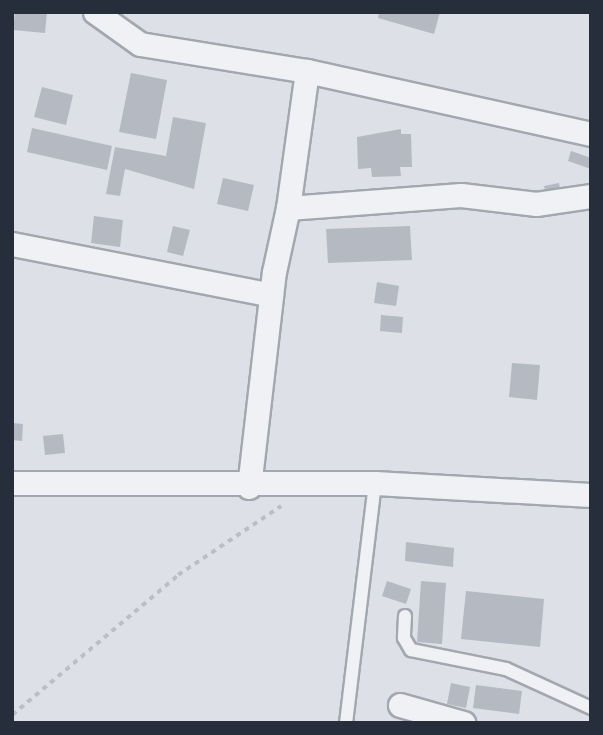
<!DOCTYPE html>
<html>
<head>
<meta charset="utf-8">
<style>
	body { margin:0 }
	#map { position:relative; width:603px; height:735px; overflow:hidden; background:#dde0e6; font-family:Roboto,sans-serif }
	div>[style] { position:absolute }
	.building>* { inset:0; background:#b4b9c2 }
	.path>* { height:3.5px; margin-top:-1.75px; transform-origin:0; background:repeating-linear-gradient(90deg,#bbbec4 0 5px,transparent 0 10px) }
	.roads { filter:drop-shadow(2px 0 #a3a7af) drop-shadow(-2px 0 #a3a7af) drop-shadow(0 2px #a3a7af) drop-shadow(0 -2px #a3a7af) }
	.lane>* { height:12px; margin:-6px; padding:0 6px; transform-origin:6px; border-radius:6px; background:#eff1f4 }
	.street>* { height:23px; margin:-11.5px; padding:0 11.5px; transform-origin:11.5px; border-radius:11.5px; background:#eff1f4 }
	span { translate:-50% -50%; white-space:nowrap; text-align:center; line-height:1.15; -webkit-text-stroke:6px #eceff4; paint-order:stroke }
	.frame { position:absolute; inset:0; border:14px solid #272e3b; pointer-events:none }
</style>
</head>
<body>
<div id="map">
	<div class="building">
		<i style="clip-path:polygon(15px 12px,47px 12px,45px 33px,13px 30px)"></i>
		<i style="clip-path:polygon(379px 12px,440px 12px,434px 34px,378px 18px)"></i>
		<i style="clip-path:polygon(131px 73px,167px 80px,156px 139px,119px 132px)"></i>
		<i style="clip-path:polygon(42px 87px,73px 95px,66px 125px,34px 117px)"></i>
		<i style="clip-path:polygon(173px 117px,206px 123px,194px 189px,125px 169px,120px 196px,106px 194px,115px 147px,166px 156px)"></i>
		<i style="clip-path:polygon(32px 128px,112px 146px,107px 170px,27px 152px)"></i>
		<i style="clip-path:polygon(401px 129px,401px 134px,411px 134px,412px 167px,400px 167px,401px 176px,372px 177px,371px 168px,358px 169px,357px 137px)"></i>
		<i style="clip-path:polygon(571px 151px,591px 158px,591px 169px,568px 161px)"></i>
		<i style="clip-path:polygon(223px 178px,254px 185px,248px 211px,217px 204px)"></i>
		<i style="clip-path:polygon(559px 183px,561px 196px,547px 198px,544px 186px)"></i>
		<i style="clip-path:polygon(94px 216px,123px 220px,120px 247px,91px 243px)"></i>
		<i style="clip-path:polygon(173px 226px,190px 230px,183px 256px,167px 252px)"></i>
		<i style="clip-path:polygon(410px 226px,412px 260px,328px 263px,326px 229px)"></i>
		<i style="clip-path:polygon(377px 282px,399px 286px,396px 306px,374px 303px)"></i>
		<i style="clip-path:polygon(381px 315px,403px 317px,402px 333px,380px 331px)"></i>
		<i style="clip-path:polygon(512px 363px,540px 365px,537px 400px,509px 397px)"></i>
		<i style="clip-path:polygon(12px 423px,23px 424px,22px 441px,12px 440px)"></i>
		<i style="clip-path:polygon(63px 434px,65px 453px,45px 455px,43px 436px)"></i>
		<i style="clip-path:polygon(406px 542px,454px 548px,453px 567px,405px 561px)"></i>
		<i style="clip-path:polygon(387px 581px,411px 589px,406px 604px,382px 596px)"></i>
		<i style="clip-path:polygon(421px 581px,446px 583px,442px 644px,417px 642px)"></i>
		<i style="clip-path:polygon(466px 591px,544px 599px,540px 647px,461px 639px)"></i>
		<i style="clip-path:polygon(451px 683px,470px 687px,466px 708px,447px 704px)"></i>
		<i style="clip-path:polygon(476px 685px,522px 691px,519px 714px,473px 708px)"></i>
	</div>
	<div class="path">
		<i style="left:12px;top:715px;width:217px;rotate:-40.1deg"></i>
		<i style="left:178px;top:575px;width:124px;rotate:-33.8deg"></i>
	</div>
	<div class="roads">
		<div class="lane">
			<i style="left:405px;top:616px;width:22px;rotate:93deg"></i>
			<i style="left:404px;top:638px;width:14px;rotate:60deg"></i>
			<i style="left:411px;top:650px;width:97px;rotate:11.3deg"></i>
			<i style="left:506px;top:669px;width:94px;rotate:24.6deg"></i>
			<i style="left:346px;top:723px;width:242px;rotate:-83.1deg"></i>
		</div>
		<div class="street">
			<i style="left:95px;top:12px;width:55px;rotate:35.4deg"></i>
			<i style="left:140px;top:44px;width:169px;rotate:9.2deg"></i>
			<i style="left:307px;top:71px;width:291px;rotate:12.5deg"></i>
			<i style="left:288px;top:208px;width:138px;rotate:-82.1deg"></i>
			<i style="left:12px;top:244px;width:264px;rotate:11.1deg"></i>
			<i style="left:12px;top:483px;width:363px"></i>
			<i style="left:375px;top:483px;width:216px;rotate:3.2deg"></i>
			<i style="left:249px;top:487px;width:216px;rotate:-83.4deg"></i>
			<i style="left:274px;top:272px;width:66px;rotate:-77.7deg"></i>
			<i style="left:288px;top:208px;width:173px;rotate:-4.3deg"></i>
			<i style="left:461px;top:195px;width:76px;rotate:6.8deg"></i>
			<i style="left:536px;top:204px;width:56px;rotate:-8.3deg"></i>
			<i style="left:400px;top:705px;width:66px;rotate:15.9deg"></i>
		</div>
	</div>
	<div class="frame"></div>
</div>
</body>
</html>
